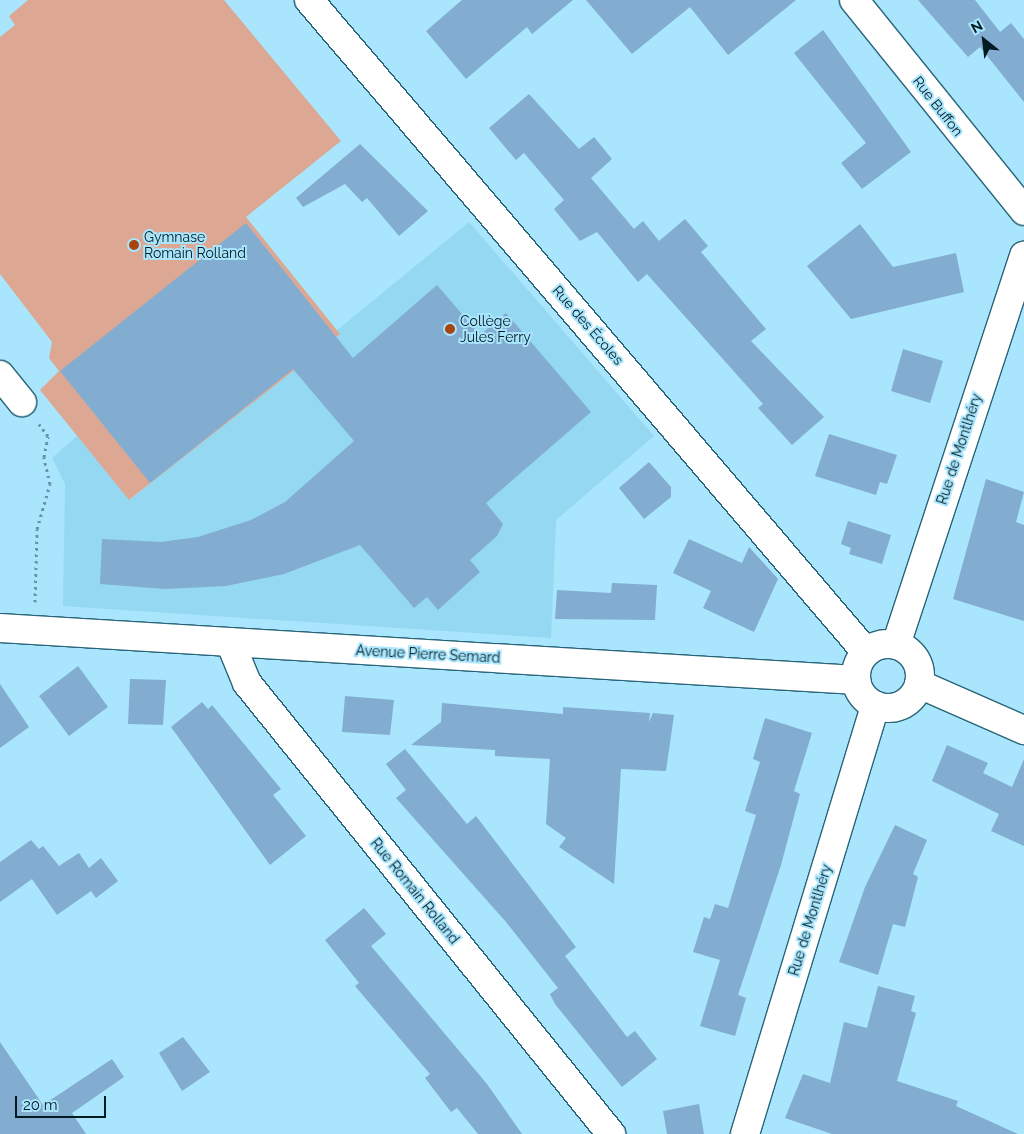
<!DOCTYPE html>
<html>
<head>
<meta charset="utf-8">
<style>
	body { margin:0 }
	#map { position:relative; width:1024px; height:1134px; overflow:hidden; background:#a9e5fc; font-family:Raleway,sans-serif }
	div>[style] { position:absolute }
	.built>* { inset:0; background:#94d8f1 }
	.green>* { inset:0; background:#dca893 }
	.building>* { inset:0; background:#82add0 }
	.path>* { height:3px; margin-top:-1.5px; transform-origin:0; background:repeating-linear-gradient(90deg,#6694a5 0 2.5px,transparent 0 6.5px) }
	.roads { filter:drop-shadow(1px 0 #296478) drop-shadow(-1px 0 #296478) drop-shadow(0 1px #296478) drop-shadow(0 -1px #296478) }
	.minor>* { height:28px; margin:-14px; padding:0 14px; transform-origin:14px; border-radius:14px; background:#fff }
	.minor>.ring { margin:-14px; padding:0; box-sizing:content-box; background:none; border:28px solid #fff; border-radius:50% }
	.dots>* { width:14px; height:14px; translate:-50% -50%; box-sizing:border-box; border:2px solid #a9e5fc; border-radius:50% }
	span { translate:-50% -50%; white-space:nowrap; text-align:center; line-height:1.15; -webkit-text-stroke:4px #a9e5fc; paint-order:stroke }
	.street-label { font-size:14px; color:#021a22 }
	.poi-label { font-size:14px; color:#021a22 }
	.left { translate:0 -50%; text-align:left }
	.north { position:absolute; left:959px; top:15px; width:50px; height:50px; -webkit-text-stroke:4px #a9e5fc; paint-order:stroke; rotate:331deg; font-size:14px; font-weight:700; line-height:20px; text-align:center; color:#021a22 }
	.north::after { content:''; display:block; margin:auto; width:18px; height:22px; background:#021a22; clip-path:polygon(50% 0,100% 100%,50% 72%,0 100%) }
	.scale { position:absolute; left:15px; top:1096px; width:91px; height:22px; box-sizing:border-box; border:2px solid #021a22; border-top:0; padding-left:6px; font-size:15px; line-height:18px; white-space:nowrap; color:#021a22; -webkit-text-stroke:4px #a9e5fc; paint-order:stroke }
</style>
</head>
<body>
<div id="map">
	<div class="built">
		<i style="clip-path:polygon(469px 222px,654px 436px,556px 520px,551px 638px,63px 606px,65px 484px,52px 458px,77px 436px,130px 500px)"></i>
	</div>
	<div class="green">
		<i style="clip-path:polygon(28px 0,224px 0,341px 141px,246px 217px,340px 334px,129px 500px,40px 390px,59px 371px,49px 358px,52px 342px,0 274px,0 37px,15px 25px,9px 16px)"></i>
	</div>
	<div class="building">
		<i style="clip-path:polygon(462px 0,573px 0,532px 34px,527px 27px,466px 79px,426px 31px)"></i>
		<i style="clip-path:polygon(586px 0,796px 0,728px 55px,690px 7px,632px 54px)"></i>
		<i style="clip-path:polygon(918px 0,975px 0,1000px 32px,1011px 23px,1024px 39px,1024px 102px,980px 47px,968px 57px)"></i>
		<i style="clip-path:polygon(823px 30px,911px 152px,862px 189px,841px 163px,866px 143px,794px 53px)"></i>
		<i style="clip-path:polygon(529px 94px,579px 149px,594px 137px,612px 159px,591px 178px,634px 229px,643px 221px,659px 241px,685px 219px,708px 246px,701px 252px,766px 329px,751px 341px,824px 417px,792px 445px,758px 408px,763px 404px,647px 274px,638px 282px,597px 232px,580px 241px,554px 209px,564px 200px,524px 153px,516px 160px,489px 128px)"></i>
		<i style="clip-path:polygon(360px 144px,428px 211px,399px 236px,367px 198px,362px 202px,345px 184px,303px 207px,296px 198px)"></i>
		<i style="clip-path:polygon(246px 223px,353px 358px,437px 285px,480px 335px,506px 313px,591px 412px,486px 503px,503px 524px,497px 536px,470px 560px,480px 572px,438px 610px,427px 597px,414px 608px,360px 545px,284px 574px,226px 586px,165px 589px,100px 584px,102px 539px,161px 542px,198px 537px,251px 520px,285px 502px,354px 441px,293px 369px,150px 483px,60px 371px)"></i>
		<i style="clip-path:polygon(860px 224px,893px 267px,956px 253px,964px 292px,851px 319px,807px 266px)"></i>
		<i style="clip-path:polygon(903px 349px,943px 361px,930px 403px,891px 391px)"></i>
		<i style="clip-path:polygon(829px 434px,897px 455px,887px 484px,880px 482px,876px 495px,815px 476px)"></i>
		<i style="clip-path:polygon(649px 462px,671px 487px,671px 497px,644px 519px,619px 488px)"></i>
		<i style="clip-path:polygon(986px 479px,1024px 492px,1016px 522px,1024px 525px,1024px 621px,953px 599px)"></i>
		<i style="clip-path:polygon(848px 521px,891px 535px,882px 564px,849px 554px,851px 548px,841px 544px)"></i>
		<i style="clip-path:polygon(689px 539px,742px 563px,749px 547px,778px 579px,754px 632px,703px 608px,711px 591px,673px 573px)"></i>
		<i style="clip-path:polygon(612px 583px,657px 585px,655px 620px,555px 619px,557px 590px,611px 593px)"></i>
		<i style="clip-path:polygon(78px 666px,108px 707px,69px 736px,39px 696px)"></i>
		<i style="clip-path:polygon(130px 679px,166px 680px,163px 725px,128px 724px)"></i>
		<i style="clip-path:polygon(0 684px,29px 727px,0 748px)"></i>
		<i style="clip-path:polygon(345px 696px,394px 700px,390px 735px,342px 732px)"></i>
		<i style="clip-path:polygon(202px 702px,208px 709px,212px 705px,281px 789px,273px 795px,306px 836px,270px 865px,171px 727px)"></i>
		<i style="clip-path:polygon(442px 703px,563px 714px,563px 707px,650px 713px,649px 722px,653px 713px,674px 715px,666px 771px,621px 769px,614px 884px,559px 847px,566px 838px,546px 824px,550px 759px,495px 756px,495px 750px,411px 745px,441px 722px)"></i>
		<i style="clip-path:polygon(765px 718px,812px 733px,794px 791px,800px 794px,781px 865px,738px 995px,746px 998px,735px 1036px,700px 1026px,720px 960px,693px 952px,704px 917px,710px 919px,715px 904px,728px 908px,756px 815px,745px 811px,760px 762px,753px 759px)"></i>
		<i style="clip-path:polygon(947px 745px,988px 763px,983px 773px,1012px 787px,1024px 759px,1024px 846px,991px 831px,999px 814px,932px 781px)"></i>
		<i style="clip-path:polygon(405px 749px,467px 824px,476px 816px,576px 947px,565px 956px,627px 1037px,635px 1031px,657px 1059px,622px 1087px,555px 1004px,550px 994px,558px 988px,506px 922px,396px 798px,406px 790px,386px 764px)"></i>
		<i style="clip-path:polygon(895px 825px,927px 840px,913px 874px,918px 877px,905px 927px,893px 924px,878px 975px,839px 962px,865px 887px)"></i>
		<i style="clip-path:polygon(31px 840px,39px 849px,43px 846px,59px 866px,79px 853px,89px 868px,101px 858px,118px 881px,96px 898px,91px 891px,57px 915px,32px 879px,0 902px,0 862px)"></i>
		<i style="clip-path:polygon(364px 908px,386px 934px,371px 946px,487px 1084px,522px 1134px,478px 1134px,457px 1108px,451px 1112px,425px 1078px,430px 1074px,355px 986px,359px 983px,325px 940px)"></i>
		<i style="clip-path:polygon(878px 986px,915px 996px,911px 1011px,916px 1013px,897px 1081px,958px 1101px,956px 1106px,1018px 1134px,832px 1134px,785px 1118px,803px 1074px,830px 1083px,844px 1022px,867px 1028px)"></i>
		<i style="clip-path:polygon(183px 1037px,210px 1072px,182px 1091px,159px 1053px)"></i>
		<i style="clip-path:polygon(0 1042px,43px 1105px,112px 1059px,124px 1077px,72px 1113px,86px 1134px,0 1134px)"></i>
		<i style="clip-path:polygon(699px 1104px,704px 1134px,667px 1134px,663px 1111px)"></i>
	</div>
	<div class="path">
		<i style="left:35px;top:602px;width:73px;rotate:-88.4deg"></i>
		<i style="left:37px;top:529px;width:47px;rotate:-73.9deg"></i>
		<i style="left:50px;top:484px;width:28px;rotate:-103deg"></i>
		<i style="left:44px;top:457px;width:21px;rotate:-79deg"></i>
		<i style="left:48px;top:436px;width:15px;rotate:-127deg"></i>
	</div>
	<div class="roads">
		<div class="minor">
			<i style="left:309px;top:0;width:858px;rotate:49.49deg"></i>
			<i style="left:854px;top:0;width:271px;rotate:51.1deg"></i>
			<i style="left:0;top:375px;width:35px;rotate:51deg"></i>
			<i style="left:0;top:628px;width:858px;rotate:3.48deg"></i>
			<i style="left:230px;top:642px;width:44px;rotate:67.5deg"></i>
			<i style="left:247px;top:683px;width:580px;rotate:51.09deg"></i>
			<i class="ring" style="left:856px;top:644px;width:36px;height:36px"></i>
			<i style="left:896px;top:645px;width:410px;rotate:-71.8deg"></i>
			<i style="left:919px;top:684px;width:115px;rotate:23.7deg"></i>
			<i style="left:745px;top:1134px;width:448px;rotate:-73.1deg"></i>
		</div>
	</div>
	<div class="dots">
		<i style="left:134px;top:245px;background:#a7440f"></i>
		<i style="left:450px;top:329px;background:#a7440f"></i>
	</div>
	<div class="street-label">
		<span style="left:938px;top:106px;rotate:52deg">Rue Buffon</span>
		<span style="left:588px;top:325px;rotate:49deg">Rue des Écoles</span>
		<span style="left:959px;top:449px;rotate:-72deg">Rue de Montlhéry</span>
		<span style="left:428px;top:654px;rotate:3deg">Avenue Pierre Semard</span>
		<span style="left:415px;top:891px;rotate:51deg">Rue Romain Rolland</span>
		<span style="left:810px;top:920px;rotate:-73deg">Rue de Montlhéry</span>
	</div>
	<div class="poi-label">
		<span class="left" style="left:144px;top:245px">Gymnase<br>Romain Rolland</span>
		<span class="left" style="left:460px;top:329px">Collège<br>Jules Ferry</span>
	</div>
	<div class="north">N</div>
	<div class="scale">20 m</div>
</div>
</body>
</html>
